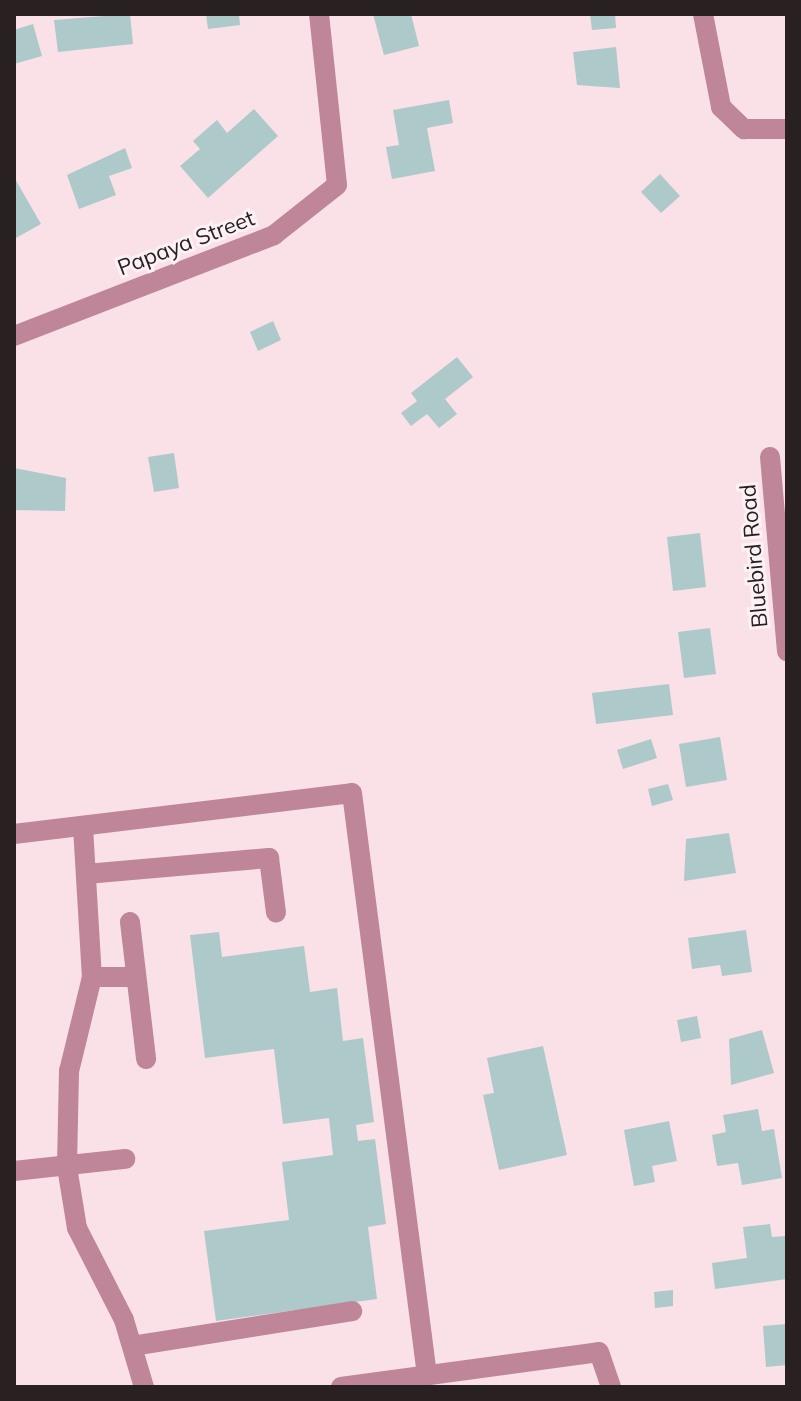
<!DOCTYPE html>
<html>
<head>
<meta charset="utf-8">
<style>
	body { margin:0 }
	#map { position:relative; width:801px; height:1401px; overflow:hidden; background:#fae0e7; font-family:Mulish,sans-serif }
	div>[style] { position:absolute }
	.building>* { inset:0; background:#adc9ca }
	.minor>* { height:20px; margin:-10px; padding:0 10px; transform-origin:10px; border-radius:10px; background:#be8698 }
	span { translate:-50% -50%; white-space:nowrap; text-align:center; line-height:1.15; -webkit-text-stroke:6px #fcf1f4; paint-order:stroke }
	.street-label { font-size:22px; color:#292022 }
	.frame { position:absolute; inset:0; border:16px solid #292022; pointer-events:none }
</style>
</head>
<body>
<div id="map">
	<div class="building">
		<i style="clip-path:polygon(130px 14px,133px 44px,58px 52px,54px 20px)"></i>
		<i style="clip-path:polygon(206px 14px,239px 14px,240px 25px,208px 29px)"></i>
		<i style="clip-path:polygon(373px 14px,411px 14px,419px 46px,384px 55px)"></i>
		<i style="clip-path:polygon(590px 14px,615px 14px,616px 28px,592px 30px)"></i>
		<i style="clip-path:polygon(33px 24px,42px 56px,14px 64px,14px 30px)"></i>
		<i style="clip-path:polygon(616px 47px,620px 88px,577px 85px,573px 52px)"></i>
		<i style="clip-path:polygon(449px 100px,453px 123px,427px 128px,435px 171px,392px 179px,386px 147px,399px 145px,393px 110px)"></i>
		<i style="clip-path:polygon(254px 109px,278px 136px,208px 198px,180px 166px,200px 149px,193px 141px,217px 120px,227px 133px)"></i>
		<i style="clip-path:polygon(125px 148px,132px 168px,109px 176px,116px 195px,79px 209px,67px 175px)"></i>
		<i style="clip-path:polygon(660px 174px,680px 196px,661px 213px,641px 192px)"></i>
		<i style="clip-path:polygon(14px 177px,41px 224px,14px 239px)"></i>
		<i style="clip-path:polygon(273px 321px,281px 340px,258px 351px,250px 332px)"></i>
		<i style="clip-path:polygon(457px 357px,473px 377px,445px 399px,457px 414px,439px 428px,427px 414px,411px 426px,401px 413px,417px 401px,411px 393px)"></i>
		<i style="clip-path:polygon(174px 453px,179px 488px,154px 492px,148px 457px)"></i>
		<i style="clip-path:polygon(14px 468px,66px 478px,65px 511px,14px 510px)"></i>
		<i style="clip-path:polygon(700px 533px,706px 587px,673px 591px,667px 537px)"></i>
		<i style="clip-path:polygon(710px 628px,716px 674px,684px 678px,678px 632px)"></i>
		<i style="clip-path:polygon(669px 684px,673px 715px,596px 724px,592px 693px)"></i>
		<i style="clip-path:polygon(720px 737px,727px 780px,686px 787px,679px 744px)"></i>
		<i style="clip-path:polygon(651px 739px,657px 758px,623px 769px,617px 750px)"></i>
		<i style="clip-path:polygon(668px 784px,673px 800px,652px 806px,648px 789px)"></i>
		<i style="clip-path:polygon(729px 833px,736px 873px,684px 881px,686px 839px)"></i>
		<i style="clip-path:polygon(746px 930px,752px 972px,722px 976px,720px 965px,692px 969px,688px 938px)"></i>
		<i style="clip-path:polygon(219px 932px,222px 957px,304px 946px,310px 992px,337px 988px,343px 1041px,363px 1038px,374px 1122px,356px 1125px,358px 1141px,375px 1139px,386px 1224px,368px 1227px,377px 1299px,216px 1321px,204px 1231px,289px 1220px,282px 1162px,333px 1155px,329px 1118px,283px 1124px,274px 1049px,205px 1058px,190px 935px)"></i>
		<i style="clip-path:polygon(697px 1016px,701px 1038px,681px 1042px,677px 1020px)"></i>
		<i style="clip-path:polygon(762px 1030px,774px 1073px,731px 1085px,729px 1039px)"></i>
		<i style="clip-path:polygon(543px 1046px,567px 1155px,499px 1170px,483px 1095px,494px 1093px,487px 1058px)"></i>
		<i style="clip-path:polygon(758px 1109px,762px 1131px,774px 1129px,782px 1178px,742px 1185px,738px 1163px,717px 1166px,712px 1135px,726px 1132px,723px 1115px)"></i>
		<i style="clip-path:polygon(669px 1121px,677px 1161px,652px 1166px,655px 1182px,634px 1186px,624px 1130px)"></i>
		<i style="clip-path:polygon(770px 1224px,772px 1237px,785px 1236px,787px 1279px,715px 1289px,712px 1263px,747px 1258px,743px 1227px)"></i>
		<i style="clip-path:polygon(673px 1290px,673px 1306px,655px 1308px,654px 1292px)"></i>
		<i style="clip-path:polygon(787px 1324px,787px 1365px,766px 1367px,763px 1326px)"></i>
	</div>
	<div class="minor">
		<i style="left:703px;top:14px;width:95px;rotate:79deg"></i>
		<i style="left:721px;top:107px;width:32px;rotate:44deg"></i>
		<i style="left:744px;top:129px;width:43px"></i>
		<i style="left:14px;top:336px;width:279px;rotate:-21.2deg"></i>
		<i style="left:274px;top:235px;width:80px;rotate:-38.4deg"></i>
		<i style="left:337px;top:185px;width:172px;rotate:-96deg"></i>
		<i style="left:770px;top:457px;width:195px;rotate:85deg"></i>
		<i style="left:83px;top:827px;width:150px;rotate:86.6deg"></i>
		<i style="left:92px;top:977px;width:97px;rotate:103.7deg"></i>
		<i style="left:69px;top:1071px;width:96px;rotate:91.2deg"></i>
		<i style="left:67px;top:1167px;width:62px;rotate:80.7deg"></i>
		<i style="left:77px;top:1228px;width:103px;rotate:62.9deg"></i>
		<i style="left:124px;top:1320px;width:70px;rotate:73.4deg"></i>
		<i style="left:14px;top:834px;width:340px;rotate:-6.9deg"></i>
		<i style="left:352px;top:793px;width:587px;rotate:82.66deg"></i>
		<i style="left:86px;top:874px;width:184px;rotate:-5deg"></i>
		<i style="left:269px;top:858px;width:55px;rotate:82.7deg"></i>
		<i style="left:130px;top:922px;width:138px;rotate:83.3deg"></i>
		<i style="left:92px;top:977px;width:41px"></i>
		<i style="left:14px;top:1171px;width:112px;rotate:-6.2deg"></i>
		<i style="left:132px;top:1346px;width:223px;rotate:-9deg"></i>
		<i style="left:341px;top:1387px;width:260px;rotate:-7.7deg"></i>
		<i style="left:599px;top:1352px;width:37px;rotate:71deg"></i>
	</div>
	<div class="street-label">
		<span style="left:186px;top:243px;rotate:-21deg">Papaya Street</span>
		<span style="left:754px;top:556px;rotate:-95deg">Bluebird Road</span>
	</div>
	<div class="frame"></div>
</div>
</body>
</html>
